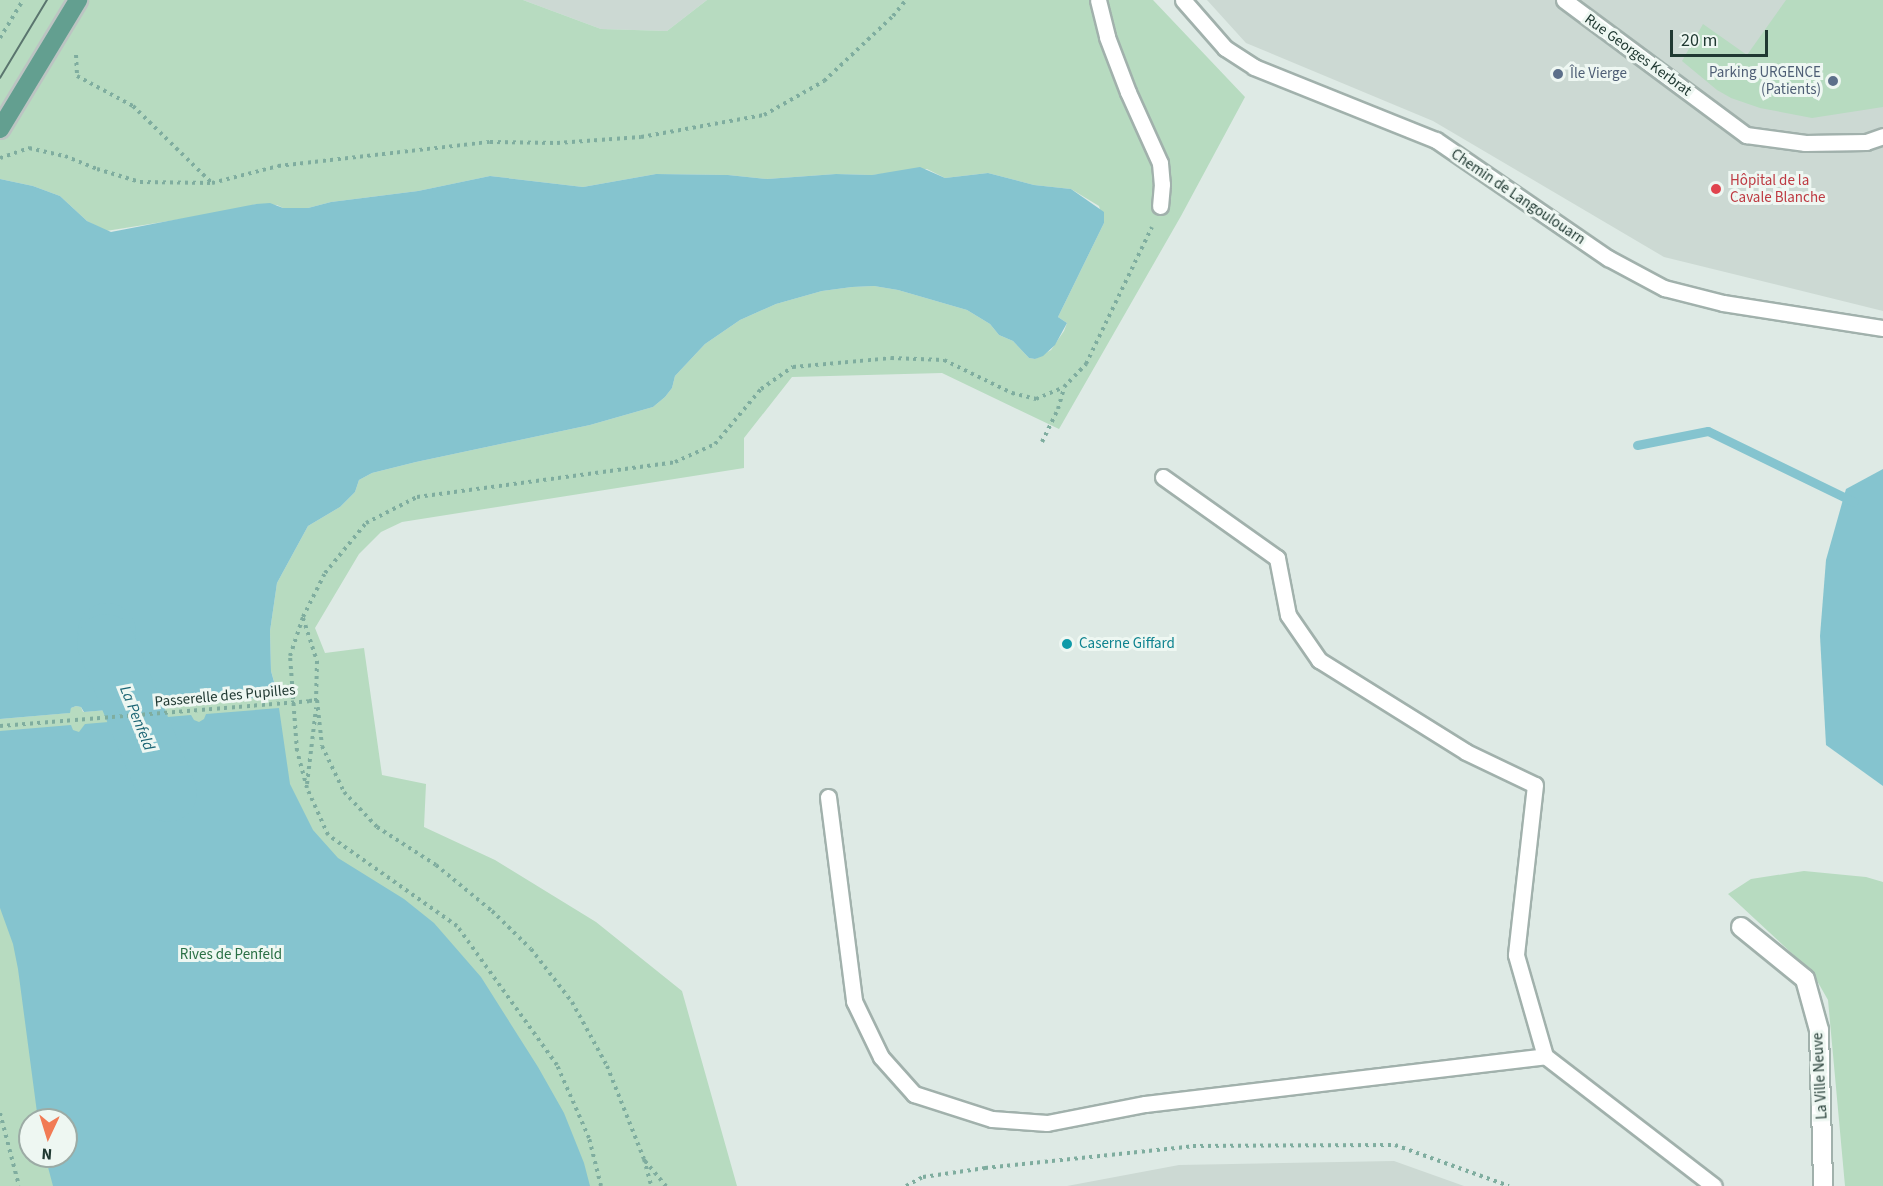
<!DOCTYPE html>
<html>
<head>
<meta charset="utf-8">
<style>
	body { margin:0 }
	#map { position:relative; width:1883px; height:1186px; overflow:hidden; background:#deeae5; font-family:"Source Sans 3",sans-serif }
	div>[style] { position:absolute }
	.built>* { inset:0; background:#ccd9d3 }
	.green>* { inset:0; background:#b7dbc0 }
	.water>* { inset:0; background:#85c4cf }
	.stream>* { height:9px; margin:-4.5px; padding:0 4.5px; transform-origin:4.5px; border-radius:4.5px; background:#85c4cf }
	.river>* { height:58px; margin:-29px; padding:0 29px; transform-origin:29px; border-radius:29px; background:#85c4cf }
	.path>* { height:4px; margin-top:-2px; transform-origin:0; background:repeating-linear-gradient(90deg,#7fad9f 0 3px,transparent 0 7.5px) }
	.roads { filter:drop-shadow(2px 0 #a1b1ac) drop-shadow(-2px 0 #a1b1ac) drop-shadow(0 2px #a1b1ac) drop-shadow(0 -2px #a1b1ac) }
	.service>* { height:15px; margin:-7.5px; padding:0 7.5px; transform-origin:7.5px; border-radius:7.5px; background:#fff }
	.minor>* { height:18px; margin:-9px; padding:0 9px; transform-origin:9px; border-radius:9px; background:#fff }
	.tram>* { height:1.5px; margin:-0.75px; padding:0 0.75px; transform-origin:0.75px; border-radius:0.75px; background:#5a756e }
	.path-bridge>* { height:4px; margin-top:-2px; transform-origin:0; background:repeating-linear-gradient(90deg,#7fad9f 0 3px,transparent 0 7.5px) }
	.bridges { filter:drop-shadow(2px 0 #bcc4c2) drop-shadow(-2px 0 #bcc4c2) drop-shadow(0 2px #bcc4c2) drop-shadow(0 -2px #bcc4c2) }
	.primary-bridge>* { height:18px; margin:-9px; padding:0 9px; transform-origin:9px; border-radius:9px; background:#639f90 }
	.dots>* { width:16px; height:16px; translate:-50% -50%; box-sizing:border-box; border:3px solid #eef7f2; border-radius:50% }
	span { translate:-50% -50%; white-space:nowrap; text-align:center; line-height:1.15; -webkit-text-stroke:6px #eef7f2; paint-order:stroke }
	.street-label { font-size:15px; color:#203932 }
	.service-label { font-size:15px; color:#4e5e75 }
	.right { translate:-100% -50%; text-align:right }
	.left { translate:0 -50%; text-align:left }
	.health-label { font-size:15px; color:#be3a42 }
	.culture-label { font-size:15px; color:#0d838f }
	.park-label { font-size:15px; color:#2a7045 }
	.water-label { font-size:16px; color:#1b6574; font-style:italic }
	.north { position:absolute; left:18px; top:1108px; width:60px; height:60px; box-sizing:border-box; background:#eef7f2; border:2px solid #9caba5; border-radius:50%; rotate:184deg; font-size:16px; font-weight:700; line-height:24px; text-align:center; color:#203932 }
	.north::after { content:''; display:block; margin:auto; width:21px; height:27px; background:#f17b55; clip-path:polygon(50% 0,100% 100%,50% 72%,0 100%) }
	.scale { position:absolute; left:1670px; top:30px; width:98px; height:27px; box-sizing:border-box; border:3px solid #203932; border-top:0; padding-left:8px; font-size:18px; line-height:21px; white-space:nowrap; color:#203932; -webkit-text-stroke:4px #eef7f2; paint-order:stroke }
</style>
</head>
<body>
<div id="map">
	<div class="built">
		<i style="clip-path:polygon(523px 0,707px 0,667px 31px,601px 29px)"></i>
		<i style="clip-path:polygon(1207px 0,1883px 0,1883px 311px,1664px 257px,1433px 121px,1246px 43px)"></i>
		<i style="clip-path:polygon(1394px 1161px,1464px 1186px,1067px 1186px,1179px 1165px)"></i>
	</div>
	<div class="green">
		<i style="clip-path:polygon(evenodd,0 0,523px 0,601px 29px,667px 31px,707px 0,1153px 0,1245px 97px,1181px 216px,1059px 429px,942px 373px,792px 377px,744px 438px,744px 468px,402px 522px,381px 532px,359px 554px,315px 628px,325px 653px,364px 648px,382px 775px,426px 784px,424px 827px,495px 860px,596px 922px,682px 991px,737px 1186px,0 1186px,0 719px,69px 713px,71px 708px,76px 706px,81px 707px,83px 712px,191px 703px,197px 695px,204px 699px,278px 695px,271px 671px,270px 631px,277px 583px,308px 526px,340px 507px,355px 492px,359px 480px,372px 473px,416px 462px,590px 425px,653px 407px,665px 397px,672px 388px,675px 376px,705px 344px,740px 320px,776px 304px,822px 291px,852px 287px,874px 286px,898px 290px,967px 310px,990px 324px,999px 335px,1013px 341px,1029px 358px,1035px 359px,1051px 350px,1064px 331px,1067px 323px,1058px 317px,1104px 223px,1099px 206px,1071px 189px,1034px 185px,988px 173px,945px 178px,927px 169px,872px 175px,836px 174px,767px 179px,728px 175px,656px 174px,583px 187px,490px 176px,418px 191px,331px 202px,308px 208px,283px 208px,277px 205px,256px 204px,232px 211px,106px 231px,87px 221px,60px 196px,33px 186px,0 179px,0 0,30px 1120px,66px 1120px,66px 1156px,30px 1156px,30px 1120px)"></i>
		<i style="clip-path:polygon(1786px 0,1883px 0,1883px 107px,1812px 118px,1760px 108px,1731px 98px,1717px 90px,1682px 61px,1703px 24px,1747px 55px)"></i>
		<i style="clip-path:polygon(1804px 871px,1866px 877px,1883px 882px,1883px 1186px,1845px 1186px,1828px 1000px,1812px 972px,1728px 894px,1751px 879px)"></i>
	</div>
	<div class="water">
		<i style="clip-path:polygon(920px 167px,945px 178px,988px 173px,1034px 185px,1071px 189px,1104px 212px,1104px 223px,1058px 317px,1067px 323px,1055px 345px,1043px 356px,1035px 359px,1029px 358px,1013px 341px,999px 335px,990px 324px,967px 310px,898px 290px,874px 286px,852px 287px,822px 291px,776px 304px,740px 320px,705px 344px,675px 376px,672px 388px,665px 397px,653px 407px,590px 425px,416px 462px,372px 473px,359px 480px,355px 492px,340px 507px,308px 526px,277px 583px,270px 631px,271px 671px,278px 696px,205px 702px,197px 695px,190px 703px,84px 712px,81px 707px,76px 706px,71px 708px,70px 713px,0 719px,0 179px,33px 186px,60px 196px,87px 221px,111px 232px,256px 204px,270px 203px,283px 208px,308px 208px,331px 202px,418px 191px,490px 176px,583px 187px,656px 174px,728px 175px,767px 179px,836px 174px,872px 175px)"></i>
		<i style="clip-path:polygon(1883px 469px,1883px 786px,1826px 745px,1820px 636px,1826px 560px,1846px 489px)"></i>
		<i style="clip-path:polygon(279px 708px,290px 784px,313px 830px,338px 858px,404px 899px,434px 923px,481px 977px,538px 1067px,564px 1113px,584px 1163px,590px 1186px,53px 1186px,45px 1156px,66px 1156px,66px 1120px,38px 1120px,18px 969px,13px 944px,0 908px,0 731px,71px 725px,73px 730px,79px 732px,85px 724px,191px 715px,194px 720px,199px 722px,204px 719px,206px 714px)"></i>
	</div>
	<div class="stream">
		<i style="left:1637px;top:445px;width:72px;rotate:-11.2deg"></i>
		<i style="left:1708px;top:431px;width:162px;rotate:25.9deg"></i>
	</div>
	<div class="river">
		<i style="left:107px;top:632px;width:11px;rotate:95deg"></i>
		<i style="left:106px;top:643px;width:162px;rotate:67.5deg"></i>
	</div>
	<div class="path">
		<i style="left:0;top:38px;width:44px;rotate:-58.8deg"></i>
		<i style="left:76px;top:55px;width:21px;rotate:87deg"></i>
		<i style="left:77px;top:76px;width:64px;rotate:28.2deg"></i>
		<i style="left:133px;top:106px;width:110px;rotate:44.3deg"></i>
		<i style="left:0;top:158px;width:31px;rotate:-19deg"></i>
		<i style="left:29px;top:148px;width:37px;rotate:13deg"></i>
		<i style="left:65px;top:156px;width:35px;rotate:22deg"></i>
		<i style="left:97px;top:169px;width:45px;rotate:16.8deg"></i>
		<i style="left:140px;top:182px;width:72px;rotate:0.8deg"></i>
		<i style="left:212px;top:183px;width:68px;rotate:-14.4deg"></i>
		<i style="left:278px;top:166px;width:213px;rotate:-6.5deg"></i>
		<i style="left:490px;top:142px;width:67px;rotate:0.9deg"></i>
		<i style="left:557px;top:143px;width:84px;rotate:-4.1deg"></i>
		<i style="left:641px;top:137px;width:125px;rotate:-10.1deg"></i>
		<i style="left:764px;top:115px;width:69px;rotate:-29.5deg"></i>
		<i style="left:824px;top:81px;width:95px;rotate:-43.3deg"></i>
		<i style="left:893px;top:16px;width:21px;rotate:-51deg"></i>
		<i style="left:1042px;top:442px;width:37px;rotate:-64deg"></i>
		<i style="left:1058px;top:409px;width:22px;rotate:-74deg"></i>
		<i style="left:303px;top:618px;width:45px;rotate:72deg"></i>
		<i style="left:317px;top:661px;width:40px;rotate:91.4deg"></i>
		<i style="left:309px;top:701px;width:8px;rotate:-7deg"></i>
		<i style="left:317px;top:700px;width:46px;rotate:83.8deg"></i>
		<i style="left:322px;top:746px;width:51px;rotate:64.4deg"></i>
		<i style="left:344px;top:792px;width:48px;rotate:46.7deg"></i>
		<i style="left:377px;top:827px;width:70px;rotate:32.8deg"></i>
		<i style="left:436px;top:865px;width:72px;rotate:39.4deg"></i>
		<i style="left:492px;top:911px;width:54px;rotate:44.3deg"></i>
		<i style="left:531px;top:949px;width:67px;rotate:52.3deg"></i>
		<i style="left:572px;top:1002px;width:73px;rotate:61.3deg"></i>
		<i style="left:607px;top:1066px;width:100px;rotate:68.3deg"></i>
		<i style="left:644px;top:1159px;width:28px;rotate:75deg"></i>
		<i style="left:307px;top:784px;width:77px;rotate:-83.2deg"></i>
		<i style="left:0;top:1113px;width:75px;rotate:75.4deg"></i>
		<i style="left:645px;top:1161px;width:33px;rotate:50deg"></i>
		<i style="left:601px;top:1186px;width:49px;rotate:-104deg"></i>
		<i style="left:589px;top:1138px;width:80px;rotate:-113.7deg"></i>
		<i style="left:557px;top:1065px;width:171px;rotate:-125.7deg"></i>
		<i style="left:457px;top:926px;width:158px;rotate:-144.8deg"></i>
		<i style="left:328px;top:835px;width:51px;rotate:-114.1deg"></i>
		<i style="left:307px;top:788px;width:38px;rotate:-105deg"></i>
		<i style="left:297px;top:751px;width:95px;rotate:-94.2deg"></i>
		<i style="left:290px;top:656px;width:41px;rotate:-71.6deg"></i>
		<i style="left:303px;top:617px;width:49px;rotate:-63.4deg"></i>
		<i style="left:325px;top:573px;width:65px;rotate:-50.6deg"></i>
		<i style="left:366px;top:523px;width:57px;rotate:-27deg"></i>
		<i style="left:417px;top:497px;width:260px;rotate:-7.7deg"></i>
		<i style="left:675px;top:462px;width:44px;rotate:-24.2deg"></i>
		<i style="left:715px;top:444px;width:72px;rotate:-50.1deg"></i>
		<i style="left:761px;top:389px;width:39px;rotate:-35deg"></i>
		<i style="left:793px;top:367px;width:98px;rotate:-5.2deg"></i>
		<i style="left:891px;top:358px;width:53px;rotate:2.2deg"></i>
		<i style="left:944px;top:360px;width:76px;rotate:25.9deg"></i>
		<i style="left:1012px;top:393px;width:25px;rotate:14deg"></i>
		<i style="left:1036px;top:399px;width:30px;rotate:-23deg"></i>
		<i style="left:1064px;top:387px;width:32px;rotate:-46deg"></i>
		<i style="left:1086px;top:364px;width:152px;rotate:-64.3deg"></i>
		<i style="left:906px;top:1186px;width:19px;rotate:-28deg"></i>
		<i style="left:923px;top:1177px;width:63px;rotate:-8.3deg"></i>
		<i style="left:985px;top:1168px;width:209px;rotate:-6deg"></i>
		<i style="left:1193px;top:1146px;width:202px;rotate:-0.3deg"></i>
		<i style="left:1395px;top:1145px;width:121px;rotate:19.8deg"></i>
	</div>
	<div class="roads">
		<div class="service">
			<i style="left:1098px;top:0;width:38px;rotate:76deg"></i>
			<i style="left:1107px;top:37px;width:59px;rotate:69.1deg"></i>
			<i style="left:1128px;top:92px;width:78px;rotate:65.7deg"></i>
			<i style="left:1160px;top:163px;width:21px;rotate:85deg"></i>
			<i style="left:1162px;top:184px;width:22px;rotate:95deg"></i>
			<i style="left:1183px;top:0;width:64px;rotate:48.8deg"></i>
			<i style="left:1225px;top:48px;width:35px;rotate:33deg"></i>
			<i style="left:1254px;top:67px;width:196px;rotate:21.9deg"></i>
			<i style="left:1436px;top:140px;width:209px;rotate:34.5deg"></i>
			<i style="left:1608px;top:258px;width:64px;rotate:28.2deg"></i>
			<i style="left:1664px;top:288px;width:61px;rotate:14.3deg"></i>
			<i style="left:1723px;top:303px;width:162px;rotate:8.9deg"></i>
			<i style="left:1564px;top:0;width:227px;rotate:36.6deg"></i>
			<i style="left:1746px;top:135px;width:60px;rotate:7.7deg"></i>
			<i style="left:1805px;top:143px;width:61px;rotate:-0.9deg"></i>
			<i style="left:1866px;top:142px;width:18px;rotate:-19deg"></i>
			<i style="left:1163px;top:477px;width:140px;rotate:35.4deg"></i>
			<i style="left:1277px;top:558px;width:58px;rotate:79.1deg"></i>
			<i style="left:1288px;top:615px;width:55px;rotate:55.4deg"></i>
			<i style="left:1319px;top:660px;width:173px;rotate:32deg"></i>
			<i style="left:1466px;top:752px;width:76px;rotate:25.6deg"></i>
			<i style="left:1535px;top:785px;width:171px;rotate:96.4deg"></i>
			<i style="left:1516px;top:955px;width:105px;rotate:74deg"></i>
			<i style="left:1545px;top:1056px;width:213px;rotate:37.6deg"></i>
			<i style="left:828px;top:797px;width:206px;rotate:82.7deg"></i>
			<i style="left:854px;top:1001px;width:62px;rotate:64.3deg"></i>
			<i style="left:881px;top:1057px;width:50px;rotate:48.3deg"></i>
			<i style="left:914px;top:1094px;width:82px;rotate:17.8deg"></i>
			<i style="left:992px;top:1119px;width:55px;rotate:4.2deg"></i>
			<i style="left:1047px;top:1123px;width:100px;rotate:-11deg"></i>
			<i style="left:1145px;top:1104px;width:403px;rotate:-6.8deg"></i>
		</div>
		<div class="minor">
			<i style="left:1741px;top:927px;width:82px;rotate:39.1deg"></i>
			<i style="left:1805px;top:979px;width:53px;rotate:74.6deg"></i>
			<i style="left:1819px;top:1030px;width:156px;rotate:88.5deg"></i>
		</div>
	</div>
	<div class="tram">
		<i style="left:0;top:78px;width:91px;rotate:-58.9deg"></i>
	</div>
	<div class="path-bridge">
		<i style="left:0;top:726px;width:310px;rotate:-4.6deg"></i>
	</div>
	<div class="bridges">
		<div class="primary-bridge">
			<i style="left:0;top:129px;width:151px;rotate:-58.8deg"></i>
		</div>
	</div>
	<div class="dots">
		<i style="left:1558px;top:74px;background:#5c6f8a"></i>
		<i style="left:1833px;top:81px;background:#5c6f8a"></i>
		<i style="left:1716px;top:189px;background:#e0444e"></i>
		<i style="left:1067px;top:644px;background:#0f9aa8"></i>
	</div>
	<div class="street-label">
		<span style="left:1638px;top:55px;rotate:36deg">Rue Georges Kerbrat</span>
		<span style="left:1518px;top:197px;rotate:34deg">Chemin de Langoulouarn</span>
		<span style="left:225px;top:696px;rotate:-5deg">Passerelle des Pupilles</span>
		<span style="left:1820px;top:1076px;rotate:-93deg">La Ville Neuve</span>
	</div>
	<div class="service-label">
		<span class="right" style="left:1821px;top:81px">Parking URGENCE<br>(Patients)</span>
		<span class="left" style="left:1570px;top:74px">Île Vierge</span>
	</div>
	<div class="health-label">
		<span class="left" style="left:1730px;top:189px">Hôpital de la<br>Cavale Blanche</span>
	</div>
	<div class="culture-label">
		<span class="left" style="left:1079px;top:644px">Caserne Giffard</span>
	</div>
	<div class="park-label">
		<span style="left:231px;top:955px">Rives de Penfeld</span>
	</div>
	<div class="water-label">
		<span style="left:137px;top:718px;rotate:68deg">La Penfeld</span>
	</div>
	<div class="north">N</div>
	<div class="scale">20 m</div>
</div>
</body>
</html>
